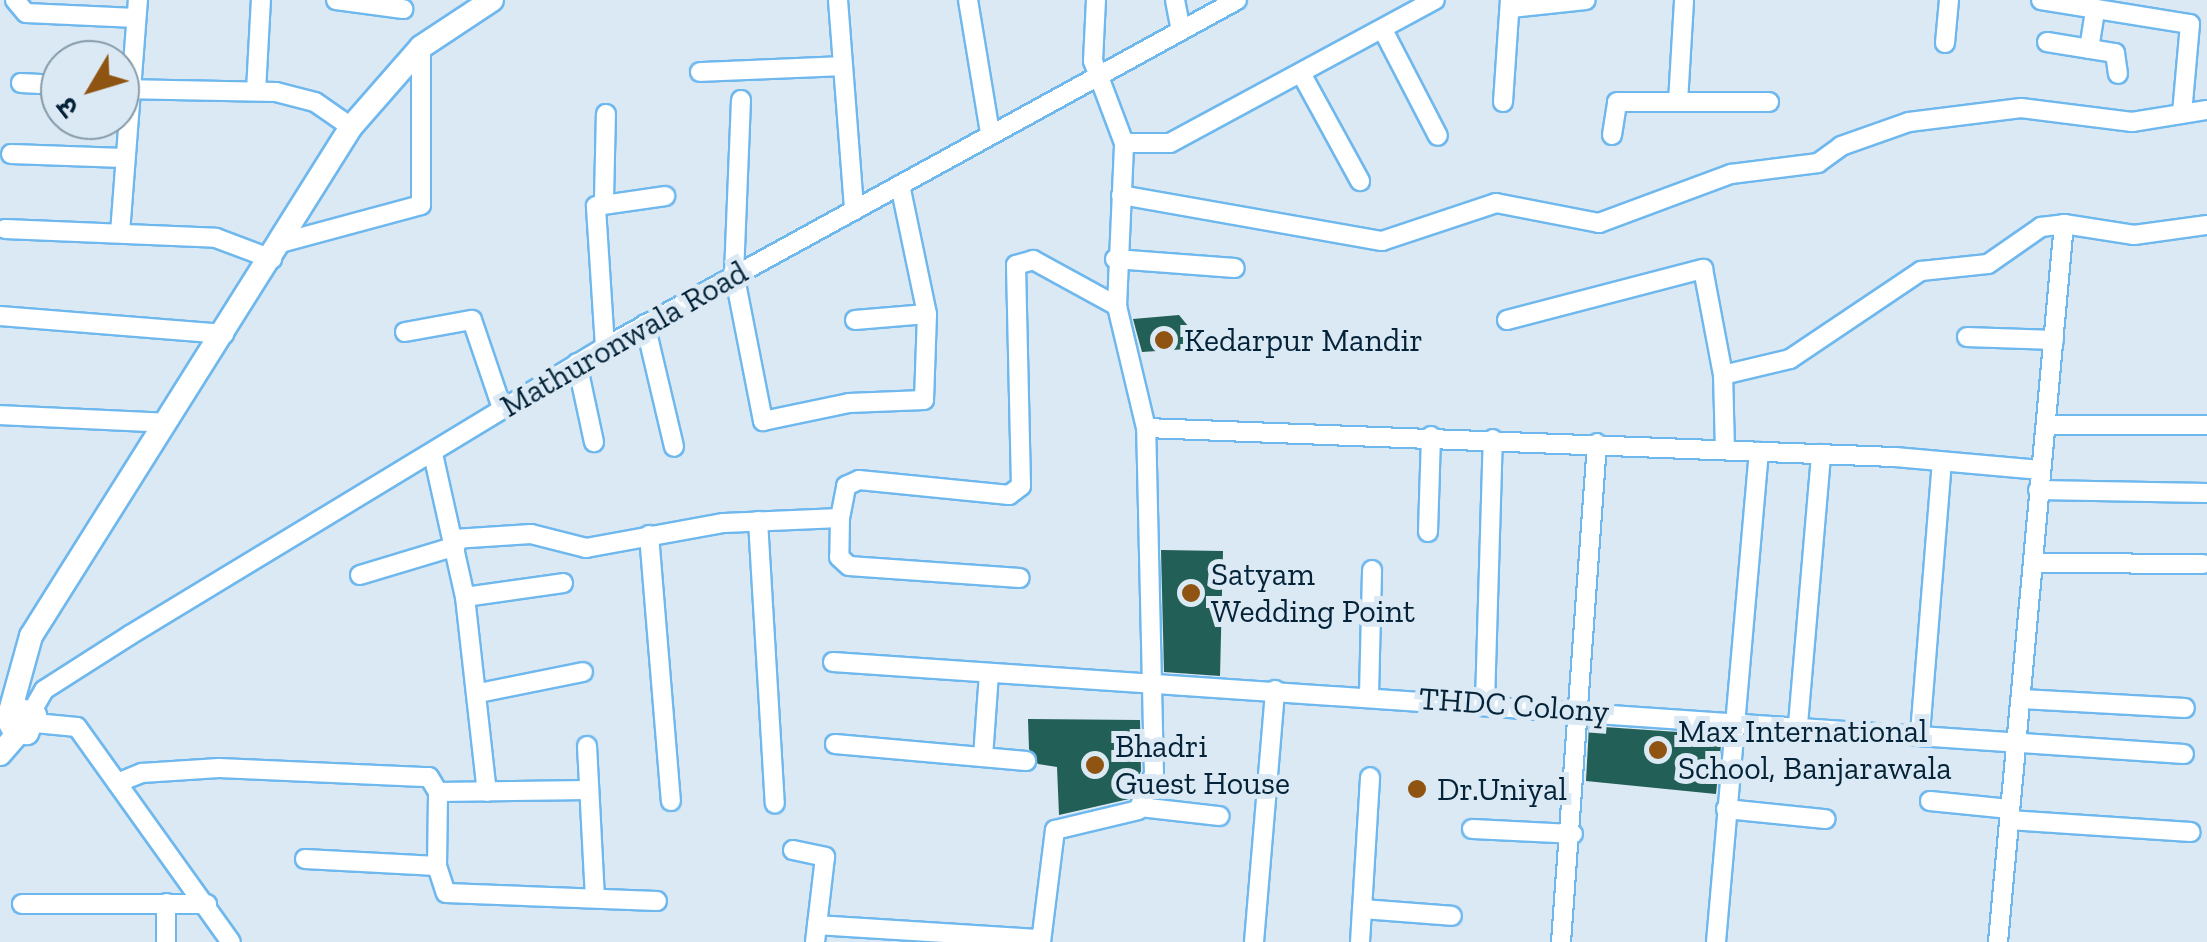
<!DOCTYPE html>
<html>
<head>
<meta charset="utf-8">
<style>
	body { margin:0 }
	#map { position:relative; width:2207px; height:942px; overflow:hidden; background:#dbe9f4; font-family:"Zilla Slab","Noto Sans Devanagari",serif }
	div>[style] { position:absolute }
	.building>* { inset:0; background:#225f56 }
	.roads { filter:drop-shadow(2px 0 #6fb8ee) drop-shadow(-2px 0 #6fb8ee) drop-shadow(0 2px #6fb8ee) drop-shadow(0 -2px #6fb8ee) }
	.minor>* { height:18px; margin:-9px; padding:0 9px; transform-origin:9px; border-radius:9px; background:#fff }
	.major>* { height:22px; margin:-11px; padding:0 11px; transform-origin:11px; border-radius:11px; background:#fff }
	.dots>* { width:28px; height:28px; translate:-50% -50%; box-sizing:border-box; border:5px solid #dbe9f4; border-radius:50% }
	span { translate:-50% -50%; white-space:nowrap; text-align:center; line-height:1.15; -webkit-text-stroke:10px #dbe9f4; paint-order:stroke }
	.street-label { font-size:32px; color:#042338 }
	.poi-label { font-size:32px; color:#042338 }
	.left { translate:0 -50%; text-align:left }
	.north { position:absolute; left:40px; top:40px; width:100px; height:100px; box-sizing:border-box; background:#dbe9f4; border:2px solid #859aa9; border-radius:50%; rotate:232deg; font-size:28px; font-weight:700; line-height:40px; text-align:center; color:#042338 }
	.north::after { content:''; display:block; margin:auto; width:35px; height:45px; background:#8f5411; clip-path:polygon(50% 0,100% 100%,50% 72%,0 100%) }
</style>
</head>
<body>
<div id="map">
	<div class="building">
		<i style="clip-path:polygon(1179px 315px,1193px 332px,1187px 349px,1142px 352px,1133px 319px)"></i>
		<i style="clip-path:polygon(1161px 550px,1223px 551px,1220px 676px,1164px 672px)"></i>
		<i style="clip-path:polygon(1028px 719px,1140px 720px,1141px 771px,1129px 799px,1059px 815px,1057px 767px,1038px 764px,1029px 749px)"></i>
		<i style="clip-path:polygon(1589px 726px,1722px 735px,1716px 794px,1586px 781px)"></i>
	</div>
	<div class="roads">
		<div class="minor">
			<i style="left:15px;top:0;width:17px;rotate:50deg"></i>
			<i style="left:26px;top:13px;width:110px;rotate:2.6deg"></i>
			<i style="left:336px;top:0;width:68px;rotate:7.7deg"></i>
			<i style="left:838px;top:0;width:211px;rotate:85.6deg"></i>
			<i style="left:968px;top:0;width:135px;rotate:80.6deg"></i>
			<i style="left:1175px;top:0;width:31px;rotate:79deg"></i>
			<i style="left:2041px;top:0;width:151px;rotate:9.2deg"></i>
			<i style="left:2190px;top:24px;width:90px;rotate:95.1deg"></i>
			<i style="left:1511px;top:8px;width:75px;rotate:-6.1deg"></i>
			<i style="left:1383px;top:30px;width:119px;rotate:62.6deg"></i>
			<i style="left:2047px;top:42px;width:69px;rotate:9.2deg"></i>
			<i style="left:2115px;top:53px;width:21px;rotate:82deg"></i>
			<i style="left:1945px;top:43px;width:43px;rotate:-84.7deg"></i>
			<i style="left:2089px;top:49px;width:39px;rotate:-81deg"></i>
			<i style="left:700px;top:72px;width:142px;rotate:-2.4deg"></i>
			<i style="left:1302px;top:75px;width:121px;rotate:61.3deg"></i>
			<i style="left:21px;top:83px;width:39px;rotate:3deg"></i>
			<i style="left:120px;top:89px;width:156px;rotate:1.1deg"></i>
			<i style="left:276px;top:92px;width:40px;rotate:14.4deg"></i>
			<i style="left:315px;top:102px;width:44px;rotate:34.8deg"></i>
			<i style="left:256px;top:91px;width:91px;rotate:-86.9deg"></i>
			<i style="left:741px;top:100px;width:173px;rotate:92.3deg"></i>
			<i style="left:734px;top:273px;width:151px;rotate:78.9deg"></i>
			<i style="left:763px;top:421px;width:88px;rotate:-11.8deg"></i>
			<i style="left:849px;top:403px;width:75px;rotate:-2.3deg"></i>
			<i style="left:924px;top:400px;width:86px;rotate:-88deg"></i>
			<i style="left:927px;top:314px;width:132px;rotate:-101.8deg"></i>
			<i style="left:1503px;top:102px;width:102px;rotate:-86.1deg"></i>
			<i style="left:1678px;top:102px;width:102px;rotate:-86.6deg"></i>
			<i style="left:1612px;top:135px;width:33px;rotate:-81deg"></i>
			<i style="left:1617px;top:102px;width:152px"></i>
			<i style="left:1124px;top:143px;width:46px"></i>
			<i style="left:1170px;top:143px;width:301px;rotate:-28.4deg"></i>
			<i style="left:11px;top:154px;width:113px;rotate:2deg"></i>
			<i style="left:1121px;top:195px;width:265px;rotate:10deg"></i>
			<i style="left:1382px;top:241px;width:120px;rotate:-18.4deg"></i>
			<i style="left:1496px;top:203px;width:105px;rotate:11deg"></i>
			<i style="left:1599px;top:223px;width:141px;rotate:-20.4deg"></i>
			<i style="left:1731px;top:174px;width:88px;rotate:-7.2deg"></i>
			<i style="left:1818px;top:163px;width:29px;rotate:-36deg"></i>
			<i style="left:1841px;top:146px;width:72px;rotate:-19.4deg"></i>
			<i style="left:1909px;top:122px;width:113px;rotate:-7.1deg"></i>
			<i style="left:2021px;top:108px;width:112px;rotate:7.2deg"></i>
			<i style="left:2132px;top:122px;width:76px;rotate:-9.1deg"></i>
			<i style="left:604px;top:199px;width:85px;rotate:-88.7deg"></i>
			<i style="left:5px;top:229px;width:211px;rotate:2.4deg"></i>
			<i style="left:216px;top:238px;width:60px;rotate:20.6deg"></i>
			<i style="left:120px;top:233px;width:234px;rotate:-85.6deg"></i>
			<i style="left:284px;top:242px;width:142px;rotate:-15.1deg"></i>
			<i style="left:421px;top:205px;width:158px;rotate:-90deg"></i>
			<i style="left:1115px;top:259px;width:120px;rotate:4.3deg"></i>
			<i style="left:0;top:316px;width:225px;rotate:4.6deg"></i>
			<i style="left:855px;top:320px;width:72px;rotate:-4.8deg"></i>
			<i style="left:1507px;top:320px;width:203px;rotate:-14.6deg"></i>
			<i style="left:1703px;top:269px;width:108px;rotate:79.3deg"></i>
			<i style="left:645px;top:324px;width:126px;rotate:76.7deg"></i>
			<i style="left:405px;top:332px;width:68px;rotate:-10.2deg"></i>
			<i style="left:472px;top:320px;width:93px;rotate:71.2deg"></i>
			<i style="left:1967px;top:337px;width:87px;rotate:2deg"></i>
			<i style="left:605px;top:347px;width:141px;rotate:-93.7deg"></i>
			<i style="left:596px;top:206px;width:70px;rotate:-8.2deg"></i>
			<i style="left:577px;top:363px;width:81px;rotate:77.9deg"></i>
			<i style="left:0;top:415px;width:167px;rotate:2.7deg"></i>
			<i style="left:2047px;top:425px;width:160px"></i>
			<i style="left:1146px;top:428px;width:750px;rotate:2.22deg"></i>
			<i style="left:1895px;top:457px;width:146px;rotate:5.1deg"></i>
			<i style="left:1725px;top:450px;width:75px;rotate:-91.5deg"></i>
			<i style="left:1723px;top:375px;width:69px;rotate:-13.4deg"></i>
			<i style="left:1790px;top:359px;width:158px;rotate:-33.9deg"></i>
			<i style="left:1921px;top:271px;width:67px;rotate:-6deg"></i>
			<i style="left:1988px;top:264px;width:65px;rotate:-34.9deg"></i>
			<i style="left:2041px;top:227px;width:23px;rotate:-7deg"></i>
			<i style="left:433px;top:454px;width:147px;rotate:77.4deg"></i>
			<i style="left:465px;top:597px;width:196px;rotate:83.6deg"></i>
			<i style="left:2038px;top:490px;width:169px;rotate:1deg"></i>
			<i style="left:840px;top:518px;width:39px;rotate:91deg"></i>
			<i style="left:839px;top:557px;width:13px;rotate:42deg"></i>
			<i style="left:849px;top:566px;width:171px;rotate:4deg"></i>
			<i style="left:758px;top:521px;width:283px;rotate:86.6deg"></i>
			<i style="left:1428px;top:532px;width:96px;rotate:-88.2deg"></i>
			<i style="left:649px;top:535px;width:267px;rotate:85.3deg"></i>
			<i style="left:454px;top:539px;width:77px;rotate:-3.7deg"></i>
			<i style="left:531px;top:534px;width:57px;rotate:14.3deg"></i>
			<i style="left:586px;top:548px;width:140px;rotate:-10.3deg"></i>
			<i style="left:724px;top:523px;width:116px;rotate:-2.5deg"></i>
			<i style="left:840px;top:518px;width:33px;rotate:-79deg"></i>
			<i style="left:846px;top:486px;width:14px;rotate:-25deg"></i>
			<i style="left:859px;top:480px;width:151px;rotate:5.7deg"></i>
			<i style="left:1009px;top:495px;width:15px;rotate:-37deg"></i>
			<i style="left:1021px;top:486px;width:221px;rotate:-91.3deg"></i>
			<i style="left:1016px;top:265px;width:18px;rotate:-16deg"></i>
			<i style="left:1033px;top:260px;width:96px;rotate:28.7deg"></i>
			<i style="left:2033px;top:563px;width:170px;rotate:0.3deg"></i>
			<i style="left:360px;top:575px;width:100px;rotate:-16.8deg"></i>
			<i style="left:465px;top:597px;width:99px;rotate:-8.1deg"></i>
			<i style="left:833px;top:662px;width:1354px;rotate:3.9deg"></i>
			<i style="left:479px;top:693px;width:106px;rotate:-11.4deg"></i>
			<i style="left:1369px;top:695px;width:125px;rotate:-88.6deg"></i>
			<i style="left:2022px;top:699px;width:163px;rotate:3.2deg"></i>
			<i style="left:1485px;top:702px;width:263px;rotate:-88.3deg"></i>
			<i style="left:32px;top:711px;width:24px;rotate:-60deg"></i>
			<i style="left:44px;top:690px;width:102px;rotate:-32.6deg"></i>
			<i style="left:130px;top:635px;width:555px;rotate:-31.23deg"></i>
			<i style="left:605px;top:347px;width:721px;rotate:-28.77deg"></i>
			<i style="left:35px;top:723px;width:42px;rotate:5.4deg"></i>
			<i style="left:77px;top:727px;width:264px;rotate:54.4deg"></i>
			<i style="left:1798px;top:724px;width:271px;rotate:-85.1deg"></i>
			<i style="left:1920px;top:734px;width:273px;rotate:-85.4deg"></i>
			<i style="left:835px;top:744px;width:192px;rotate:5.1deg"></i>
			<i style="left:587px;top:746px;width:152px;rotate:87deg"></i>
			<i style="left:983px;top:757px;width:84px;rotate:-85.9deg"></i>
			<i style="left:117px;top:783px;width:27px;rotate:-22deg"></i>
			<i style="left:142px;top:773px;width:77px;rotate:-3.7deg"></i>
			<i style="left:219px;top:768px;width:210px;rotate:2.5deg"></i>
			<i style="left:429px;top:777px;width:17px;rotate:59deg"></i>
			<i style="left:438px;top:792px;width:151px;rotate:-0.8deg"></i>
			<i style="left:1930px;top:801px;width:80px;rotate:5.7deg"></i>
			<i style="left:1140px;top:807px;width:80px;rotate:6.5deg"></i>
			<i style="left:1726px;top:809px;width:100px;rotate:5.8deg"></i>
			<i style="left:2009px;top:820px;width:182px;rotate:3.8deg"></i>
			<i style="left:1472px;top:829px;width:101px;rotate:2.8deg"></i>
			<i style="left:793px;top:850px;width:33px;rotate:12deg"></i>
			<i style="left:825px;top:857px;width:86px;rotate:96.7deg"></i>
			<i style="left:305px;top:859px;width:132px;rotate:3deg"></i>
			<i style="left:437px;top:866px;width:74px;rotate:-89.2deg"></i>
			<i style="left:437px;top:866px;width:28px;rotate:72deg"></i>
			<i style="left:446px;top:893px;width:211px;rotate:2.2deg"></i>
			<i style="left:22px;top:904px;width:185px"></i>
			<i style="left:1362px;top:909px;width:90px;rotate:4.4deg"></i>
			<i style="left:817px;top:925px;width:224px;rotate:3.6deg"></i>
			<i style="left:166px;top:942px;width:39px;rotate:-89deg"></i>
			<i style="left:1041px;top:942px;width:113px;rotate:-82.9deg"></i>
			<i style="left:1055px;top:830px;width:85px;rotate:-13.5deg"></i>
			<i style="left:1138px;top:810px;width:39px;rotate:-66deg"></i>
			<i style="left:1154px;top:774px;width:346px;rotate:-91.3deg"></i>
			<i style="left:1146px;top:428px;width:125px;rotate:-103.4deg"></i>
			<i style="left:1117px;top:306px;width:163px;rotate:-87.5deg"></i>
			<i style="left:1124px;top:143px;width:88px;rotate:-110.7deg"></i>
			<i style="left:1093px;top:61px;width:61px;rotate:-87.2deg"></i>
			<i style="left:1254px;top:942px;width:253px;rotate:-85.2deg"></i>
			<i style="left:1360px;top:942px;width:165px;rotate:-86.5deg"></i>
			<i style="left:1561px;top:942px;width:500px;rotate:-85.87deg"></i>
			<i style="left:1716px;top:942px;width:492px;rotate:-85deg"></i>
			<i style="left:1998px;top:942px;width:721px;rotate:-84.75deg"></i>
			<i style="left:2064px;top:224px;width:71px;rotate:8.9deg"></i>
			<i style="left:2134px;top:235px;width:74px;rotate:-7.8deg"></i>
		</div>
		<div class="major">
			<i style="left:15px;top:708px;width:21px;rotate:19deg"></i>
			<i style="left:35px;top:715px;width:20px;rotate:114deg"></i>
			<i style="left:27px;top:733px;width:13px;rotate:-171deg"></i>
			<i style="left:14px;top:731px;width:13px;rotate:-117deg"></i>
			<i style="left:8px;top:719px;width:86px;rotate:-74.5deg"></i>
			<i style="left:31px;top:636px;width:601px;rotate:-57.84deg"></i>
			<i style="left:351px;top:127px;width:106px;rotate:-48.8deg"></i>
			<i style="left:421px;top:47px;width:85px;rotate:-33.5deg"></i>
			<i style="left:0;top:754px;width:28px;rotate:-49deg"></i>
		</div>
	</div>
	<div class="dots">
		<i style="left:1164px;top:340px;background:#8f5411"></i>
		<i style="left:1191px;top:593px;background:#8f5411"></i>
		<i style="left:1658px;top:750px;background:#8f5411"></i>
		<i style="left:1095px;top:765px;background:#8f5411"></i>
		<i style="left:1417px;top:789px;background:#8f5411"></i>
	</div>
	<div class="street-label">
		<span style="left:624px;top:339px;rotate:-30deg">Mathuronwala Road</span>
		<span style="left:1514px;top:705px;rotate:4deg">THDC Colony</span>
	</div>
	<div class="poi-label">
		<span class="left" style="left:1184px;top:340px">Kedarpur Mandir</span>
		<span class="left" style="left:1211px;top:593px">Satyam<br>Wedding Point</span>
		<span class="left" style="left:1678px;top:750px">Max International<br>School, Banjarawala</span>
		<span class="left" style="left:1115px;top:765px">Bhadri<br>Guest House</span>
		<span class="left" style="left:1437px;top:789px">Dr.Uniyal</span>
	</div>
	<div class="north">उ</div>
</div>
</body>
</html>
